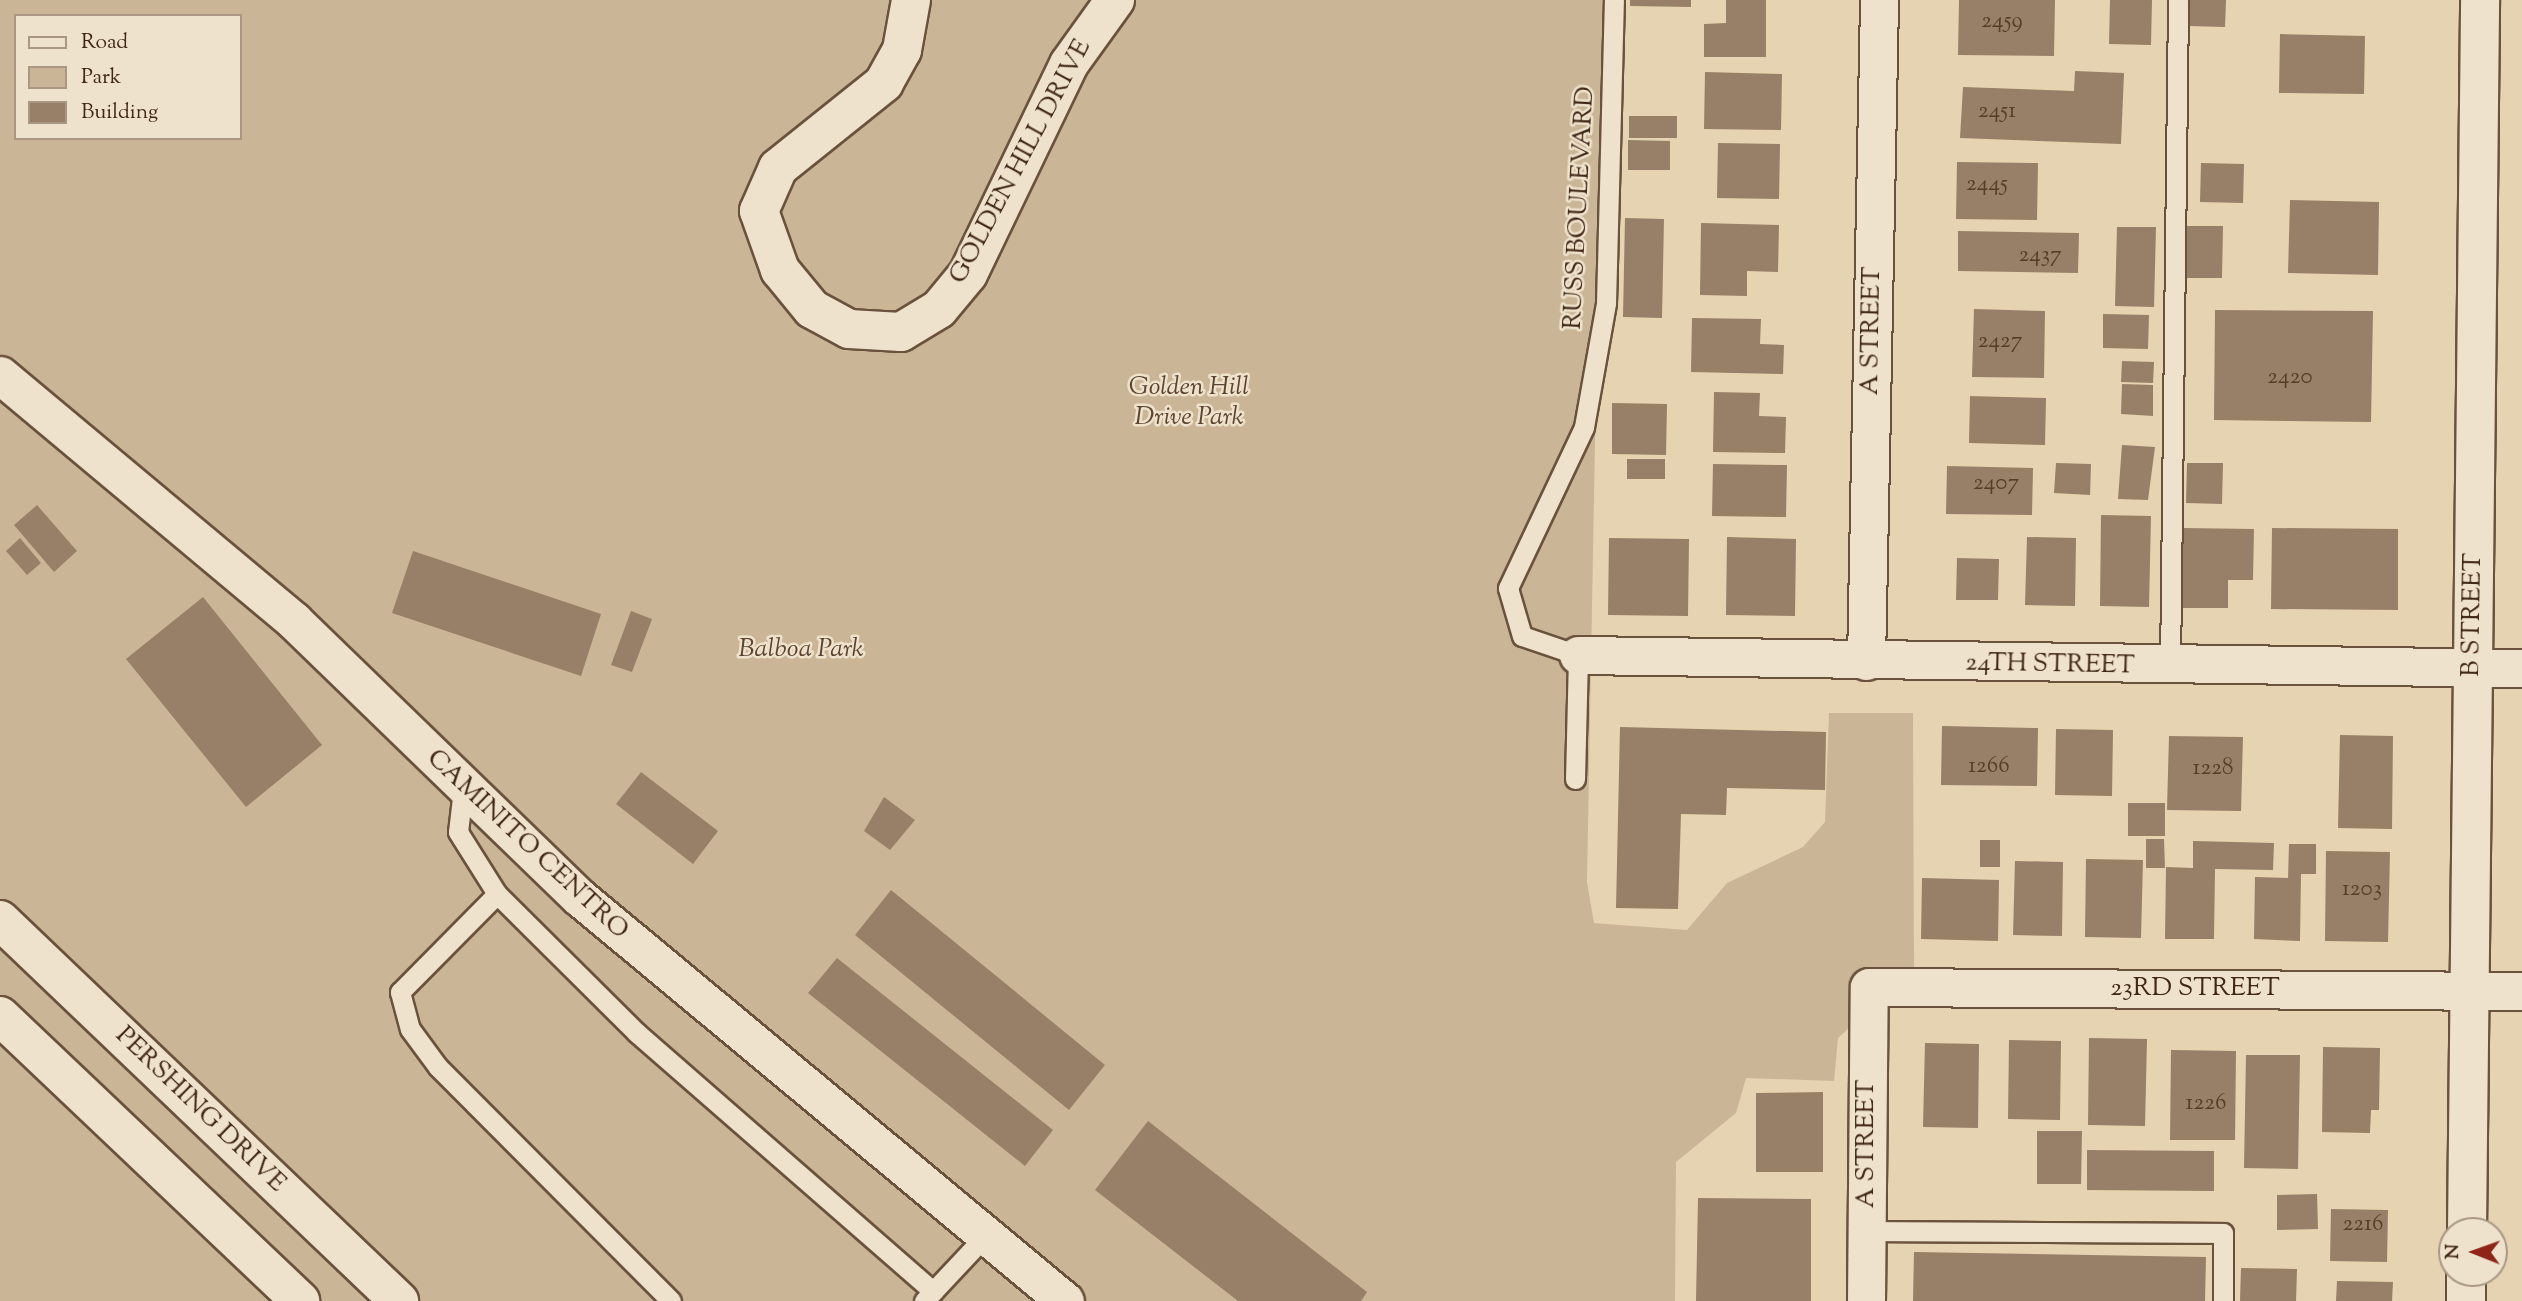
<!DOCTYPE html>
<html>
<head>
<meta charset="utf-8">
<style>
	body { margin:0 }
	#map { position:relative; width:2522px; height:1301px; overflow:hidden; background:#e6d3b1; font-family:"Sorts Mill Goudy",serif }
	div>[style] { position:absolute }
	.green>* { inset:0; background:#cab697 }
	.building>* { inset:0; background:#978067 }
	.roads { filter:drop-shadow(2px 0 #6a523d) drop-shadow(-2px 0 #6a523d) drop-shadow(0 2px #6a523d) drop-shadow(0 -2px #6a523d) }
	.lane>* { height:19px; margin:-9.5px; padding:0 9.5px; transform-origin:9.5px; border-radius:9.5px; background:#efe2cc }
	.street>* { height:37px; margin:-18.5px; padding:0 18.5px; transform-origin:18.5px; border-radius:18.5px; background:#efe2cc }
	.secondary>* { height:38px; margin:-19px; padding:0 19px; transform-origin:19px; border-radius:19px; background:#efe2cc }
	span { translate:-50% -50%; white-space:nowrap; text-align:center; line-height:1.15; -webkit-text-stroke:5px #efe2cc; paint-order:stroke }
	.number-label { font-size:23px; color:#563d2a }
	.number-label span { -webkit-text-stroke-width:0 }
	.street-label { font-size:26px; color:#412716 }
	.park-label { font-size:26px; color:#5c4430; font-style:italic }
	.legend { position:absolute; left:14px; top:14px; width:228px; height:126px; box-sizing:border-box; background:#efe2cc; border:2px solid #a99783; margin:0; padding:9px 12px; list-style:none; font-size:21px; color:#412716 }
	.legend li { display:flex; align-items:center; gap:14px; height:35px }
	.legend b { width:35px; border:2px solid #a99783 }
	.north { position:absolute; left:2438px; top:1217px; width:70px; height:70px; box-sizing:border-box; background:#efe2cc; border:2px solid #a99783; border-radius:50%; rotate:271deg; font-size:19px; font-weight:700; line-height:28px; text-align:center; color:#412716 }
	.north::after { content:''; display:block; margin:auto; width:24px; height:32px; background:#8f2418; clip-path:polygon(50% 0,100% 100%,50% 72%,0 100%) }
</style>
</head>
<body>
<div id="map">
	<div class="green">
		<i style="clip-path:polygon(evenodd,0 0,1603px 0,1587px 882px,1594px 923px,1687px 930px,1727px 883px,1803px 847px,1825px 822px,1829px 713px,1913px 713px,1914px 979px,1883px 997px,1838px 1038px,1834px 1081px,1746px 1078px,1736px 1113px,1676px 1162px,1675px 1301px,0 1301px,0 0,16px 16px,240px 16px,240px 138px,16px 138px,16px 16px)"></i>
	</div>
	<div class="building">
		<i style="clip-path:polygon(1630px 0,1691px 0,1691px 7px,1630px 6px)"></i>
		<i style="clip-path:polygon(1726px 0,1766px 0,1766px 57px,1704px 57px,1704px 24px,1726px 23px)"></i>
		<i style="clip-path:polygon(1959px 0,2055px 0,2054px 56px,1958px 55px)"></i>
		<i style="clip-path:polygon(2110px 0,2152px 0,2151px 45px,2109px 44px)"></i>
		<i style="clip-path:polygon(2189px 0,2226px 0,2225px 27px,2189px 26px)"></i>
		<i style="clip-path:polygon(2280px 34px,2365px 36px,2364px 94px,2279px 93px)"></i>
		<i style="clip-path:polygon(2075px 71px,2124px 73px,2121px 144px,1960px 138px,1963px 87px,2074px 91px)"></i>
		<i style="clip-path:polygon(1705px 72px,1782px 74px,1781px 130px,1704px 129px)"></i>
		<i style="clip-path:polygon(1629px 116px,1677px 116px,1677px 138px,1629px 138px)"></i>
		<i style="clip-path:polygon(1628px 140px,1670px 141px,1670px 170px,1628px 170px)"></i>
		<i style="clip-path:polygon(1718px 143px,1780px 144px,1779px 199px,1717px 198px)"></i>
		<i style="clip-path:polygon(1957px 162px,2038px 163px,2037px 220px,1956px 219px)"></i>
		<i style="clip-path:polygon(2201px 163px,2244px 164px,2243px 203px,2200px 202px)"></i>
		<i style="clip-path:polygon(2290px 200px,2379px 202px,2378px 275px,2288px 273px)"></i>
		<i style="clip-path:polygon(1625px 218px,1664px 219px,1662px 318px,1623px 317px)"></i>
		<i style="clip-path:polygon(1701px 223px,1779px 225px,1778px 272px,1747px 271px,1747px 296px,1700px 295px)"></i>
		<i style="clip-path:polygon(2187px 226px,2223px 226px,2222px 278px,2186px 278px)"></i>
		<i style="clip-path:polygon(2117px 227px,2156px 227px,2154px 307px,2115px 306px)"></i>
		<i style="clip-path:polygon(1958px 231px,2079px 233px,2078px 273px,1958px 271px)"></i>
		<i style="clip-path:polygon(1974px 309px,2045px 311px,2044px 378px,1972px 377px)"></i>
		<i style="clip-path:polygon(2215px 310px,2373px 311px,2371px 422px,2214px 420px)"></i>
		<i style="clip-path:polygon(2103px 314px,2149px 315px,2148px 349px,2103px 348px)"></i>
		<i style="clip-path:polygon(1692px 318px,1761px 319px,1760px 344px,1784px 345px,1783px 374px,1691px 372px)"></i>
		<i style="clip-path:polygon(2122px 361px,2154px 362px,2153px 383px,2121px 382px)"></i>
		<i style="clip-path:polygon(2122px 384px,2153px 385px,2153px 416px,2121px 414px)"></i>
		<i style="clip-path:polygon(1714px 392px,1760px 393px,1759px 416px,1786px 417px,1785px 453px,1713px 452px)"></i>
		<i style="clip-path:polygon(1970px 396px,2046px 398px,2045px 445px,1969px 443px)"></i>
		<i style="clip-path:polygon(1612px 403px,1667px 404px,1666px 455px,1612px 454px)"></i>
		<i style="clip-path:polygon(2122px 445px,2155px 447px,2148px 500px,2118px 499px)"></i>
		<i style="clip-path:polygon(1627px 459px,1665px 459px,1665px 479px,1627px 479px)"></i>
		<i style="clip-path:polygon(2056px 463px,2091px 464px,2090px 495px,2054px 493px)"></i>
		<i style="clip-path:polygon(2187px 463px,2223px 463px,2222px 504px,2186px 503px)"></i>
		<i style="clip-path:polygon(1713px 464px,1787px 465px,1786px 517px,1712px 516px)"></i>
		<i style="clip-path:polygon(1947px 466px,2033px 468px,2032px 515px,1946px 514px)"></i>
		<i style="clip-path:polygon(37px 505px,77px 551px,54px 572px,14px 525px)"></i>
		<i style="clip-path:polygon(2101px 515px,2151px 516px,2149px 607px,2100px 606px)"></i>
		<i style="clip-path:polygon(2183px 528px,2254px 529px,2253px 580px,2228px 580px,2228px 608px,2181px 608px)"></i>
		<i style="clip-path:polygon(2272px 528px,2398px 529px,2398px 610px,2271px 609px)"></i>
		<i style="clip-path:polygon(1727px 537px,1796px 539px,1795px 616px,1726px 615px)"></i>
		<i style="clip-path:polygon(2027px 537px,2076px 538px,2075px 606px,2025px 605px)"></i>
		<i style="clip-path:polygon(20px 538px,41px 563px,27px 575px,6px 551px)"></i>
		<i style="clip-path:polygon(1609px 538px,1689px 539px,1688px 616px,1608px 615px)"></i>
		<i style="clip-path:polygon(413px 551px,601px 614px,581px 676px,392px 613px)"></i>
		<i style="clip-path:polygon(1957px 558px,1999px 559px,1998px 600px,1956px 600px)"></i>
		<i style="clip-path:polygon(203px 597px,322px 745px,246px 807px,126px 659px)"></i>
		<i style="clip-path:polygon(631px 611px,652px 619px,632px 672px,611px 665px)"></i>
		<i style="clip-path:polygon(1942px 726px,2038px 728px,2037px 786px,1941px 785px)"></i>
		<i style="clip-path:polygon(1620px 727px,1826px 732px,1825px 790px,1727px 788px,1726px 815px,1681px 814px,1678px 909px,1616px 908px)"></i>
		<i style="clip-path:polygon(2056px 729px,2113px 730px,2112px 796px,2055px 795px)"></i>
		<i style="clip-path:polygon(2340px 735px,2393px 736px,2392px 829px,2338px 828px)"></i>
		<i style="clip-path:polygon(2169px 736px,2243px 737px,2241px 811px,2167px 810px)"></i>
		<i style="clip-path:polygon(641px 772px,718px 831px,693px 864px,616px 804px)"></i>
		<i style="clip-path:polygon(884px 797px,915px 820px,890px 850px,864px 831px)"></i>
		<i style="clip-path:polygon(2128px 803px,2165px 803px,2165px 836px,2128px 836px)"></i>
		<i style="clip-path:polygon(2146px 839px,2164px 839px,2165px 868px,2146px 868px)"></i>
		<i style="clip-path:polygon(1980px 840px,2000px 840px,2000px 867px,1980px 867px)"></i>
		<i style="clip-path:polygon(2193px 841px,2274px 843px,2273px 870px,2215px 869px,2214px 939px,2165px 939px,2166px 867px,2193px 868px)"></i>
		<i style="clip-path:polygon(2289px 844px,2316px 844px,2316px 874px,2301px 874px,2300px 941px,2254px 939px,2255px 877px,2288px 878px)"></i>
		<i style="clip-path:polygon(2326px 851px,2390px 852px,2388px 942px,2325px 941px)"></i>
		<i style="clip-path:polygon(2086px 859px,2143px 860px,2141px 938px,2085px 937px)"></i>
		<i style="clip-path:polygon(2015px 861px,2063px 862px,2062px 936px,2013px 935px)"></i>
		<i style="clip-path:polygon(1922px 878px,1999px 880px,1998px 941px,1921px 939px)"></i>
		<i style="clip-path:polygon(891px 890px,1105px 1065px,1069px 1110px,855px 935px)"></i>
		<i style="clip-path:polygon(837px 958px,1053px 1130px,1025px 1166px,808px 993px)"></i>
		<i style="clip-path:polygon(2089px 1038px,2147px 1039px,2145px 1126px,2088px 1125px)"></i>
		<i style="clip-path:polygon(2009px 1040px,2061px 1041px,2060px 1120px,2008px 1119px)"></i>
		<i style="clip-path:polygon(1925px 1043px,1979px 1044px,1978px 1128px,1923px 1127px)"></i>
		<i style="clip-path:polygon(2323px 1047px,2380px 1048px,2379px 1110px,2371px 1110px,2370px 1133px,2322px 1132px)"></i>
		<i style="clip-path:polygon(2171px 1050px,2236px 1051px,2235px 1140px,2170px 1140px)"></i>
		<i style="clip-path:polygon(2246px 1055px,2300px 1055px,2298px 1169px,2244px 1168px)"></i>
		<i style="clip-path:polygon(1823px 1092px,1823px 1172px,1756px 1172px,1756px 1093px)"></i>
		<i style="clip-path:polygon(1148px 1121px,1367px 1292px,1361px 1301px,1238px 1301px,1095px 1190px)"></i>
		<i style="clip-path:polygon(2037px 1131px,2082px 1131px,2081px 1184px,2037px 1184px)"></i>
		<i style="clip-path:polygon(2087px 1150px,2214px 1151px,2214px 1191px,2087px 1190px)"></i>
		<i style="clip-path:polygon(2317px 1194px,2318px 1229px,2277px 1230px,2277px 1195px)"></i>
		<i style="clip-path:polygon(1698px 1198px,1811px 1199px,1811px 1301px,1696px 1301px)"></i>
		<i style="clip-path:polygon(2331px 1209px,2388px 1210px,2387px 1262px,2330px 1261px)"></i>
		<i style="clip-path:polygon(1914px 1252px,2206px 1257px,2205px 1301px,1913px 1301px)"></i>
		<i style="clip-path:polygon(2241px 1268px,2297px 1269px,2296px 1301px,2240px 1301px)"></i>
		<i style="clip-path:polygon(2337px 1281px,2393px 1282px,2392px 1301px,2336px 1301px)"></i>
	</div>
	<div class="roads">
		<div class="lane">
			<i style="left:2170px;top:667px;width:667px;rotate:-89.31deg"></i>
			<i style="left:1575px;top:779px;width:124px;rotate:-88.6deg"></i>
			<i style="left:1578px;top:655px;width:59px;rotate:-161.3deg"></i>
			<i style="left:1522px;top:636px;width:50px;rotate:-106.3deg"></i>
			<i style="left:1508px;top:588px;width:178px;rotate:-64.7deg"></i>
			<i style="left:1584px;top:427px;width:126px;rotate:-79.9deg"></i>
			<i style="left:1606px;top:303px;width:303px;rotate:-88.5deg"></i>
			<i style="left:463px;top:789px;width:43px;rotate:96.6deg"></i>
			<i style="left:458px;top:832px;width:73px;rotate:57.8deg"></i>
			<i style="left:497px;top:894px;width:138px;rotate:134.7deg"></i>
			<i style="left:400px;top:992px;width:38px;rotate:75deg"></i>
			<i style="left:410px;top:1029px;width:47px;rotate:53.6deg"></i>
			<i style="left:438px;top:1067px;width:330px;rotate:45.1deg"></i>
			<i style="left:497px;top:894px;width:197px;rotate:44.8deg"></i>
			<i style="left:637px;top:1033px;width:393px;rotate:41.1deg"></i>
			<i style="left:1867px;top:1231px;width:356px;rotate:0.3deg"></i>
			<i style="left:2223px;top:1233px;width:68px;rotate:90deg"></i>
			<i style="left:924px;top:1301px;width:92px;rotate:-46.8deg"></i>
		</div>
		<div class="street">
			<i style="left:0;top:375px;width:383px;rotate:39.9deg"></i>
			<i style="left:294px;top:621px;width:397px;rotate:44.1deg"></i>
			<i style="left:579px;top:897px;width:632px;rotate:39.74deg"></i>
			<i style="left:1578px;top:655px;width:944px;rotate:0.79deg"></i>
			<i style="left:1866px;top:661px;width:661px;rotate:-88.87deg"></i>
			<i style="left:1866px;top:1301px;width:314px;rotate:-89.5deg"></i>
			<i style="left:1869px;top:987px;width:653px;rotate:0.35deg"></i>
		</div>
		<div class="secondary">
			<i style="left:911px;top:0;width:51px;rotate:100.2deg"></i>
			<i style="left:902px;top:50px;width:38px;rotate:119deg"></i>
			<i style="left:884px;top:83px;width:136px;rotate:141.3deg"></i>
			<i style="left:778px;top:168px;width:47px;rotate:113.8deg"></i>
			<i style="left:759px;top:211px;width:63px;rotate:70.4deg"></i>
			<i style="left:780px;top:270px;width:50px;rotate:50.6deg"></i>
			<i style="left:812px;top:309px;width:42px;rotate:28.4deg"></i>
			<i style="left:849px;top:329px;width:52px;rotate:3.3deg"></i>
			<i style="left:901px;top:332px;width:44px;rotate:-31.2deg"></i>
			<i style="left:939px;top:309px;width:45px;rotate:-50.4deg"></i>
			<i style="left:968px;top:274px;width:233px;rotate:-64.3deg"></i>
			<i style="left:1069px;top:64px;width:79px;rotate:-54.3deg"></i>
			<i style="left:0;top:920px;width:552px;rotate:43.68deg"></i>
			<i style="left:0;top:1016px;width:414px;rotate:43.5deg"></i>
			<i style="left:2467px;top:1231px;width:1231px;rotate:-89.39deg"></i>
			<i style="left:2466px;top:1301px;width:28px;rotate:-90deg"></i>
		</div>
	</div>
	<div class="number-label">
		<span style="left:2002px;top:22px">2459</span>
		<span style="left:1997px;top:112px">2451</span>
		<span style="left:1987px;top:185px">2445</span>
		<span style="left:2040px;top:256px">2437</span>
		<span style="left:2000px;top:342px">2427</span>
		<span style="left:2290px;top:378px">2420</span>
		<span style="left:1996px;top:484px">2407</span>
		<span style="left:1989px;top:767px">1266</span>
		<span style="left:2213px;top:769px">1228</span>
		<span style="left:2362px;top:890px">1203</span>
		<span style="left:2206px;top:1104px">1226</span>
		<span style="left:2363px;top:1225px">2216</span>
	</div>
	<div class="street-label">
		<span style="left:1021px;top:162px;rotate:-62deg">GOLDEN HILL DRIVE</span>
		<span style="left:1580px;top:208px;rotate:-87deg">RUSS BOULEVARD</span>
		<span style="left:1872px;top:331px;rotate:-89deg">A STREET</span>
		<span style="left:2473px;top:615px;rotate:-89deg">B STREET</span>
		<span style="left:2050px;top:665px;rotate:1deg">24TH STREET</span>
		<span style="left:527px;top:845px;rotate:43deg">CAMINITO CENTRO</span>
		<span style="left:2195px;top:989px">23RD STREET</span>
		<span style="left:200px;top:1110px;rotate:44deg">PERSHING DRIVE</span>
		<span style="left:1867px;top:1144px;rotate:-90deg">A STREET</span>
	</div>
	<div class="park-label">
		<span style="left:1189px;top:403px">Golden Hill<br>Drive Park</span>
		<span style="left:801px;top:650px">Balboa Park</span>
	</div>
	<ul class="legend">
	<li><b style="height:9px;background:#efe2cc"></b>Road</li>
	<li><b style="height:19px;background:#cab697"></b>Park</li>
	<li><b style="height:19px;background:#978067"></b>Building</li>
	</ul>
	<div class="north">N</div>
</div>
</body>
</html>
